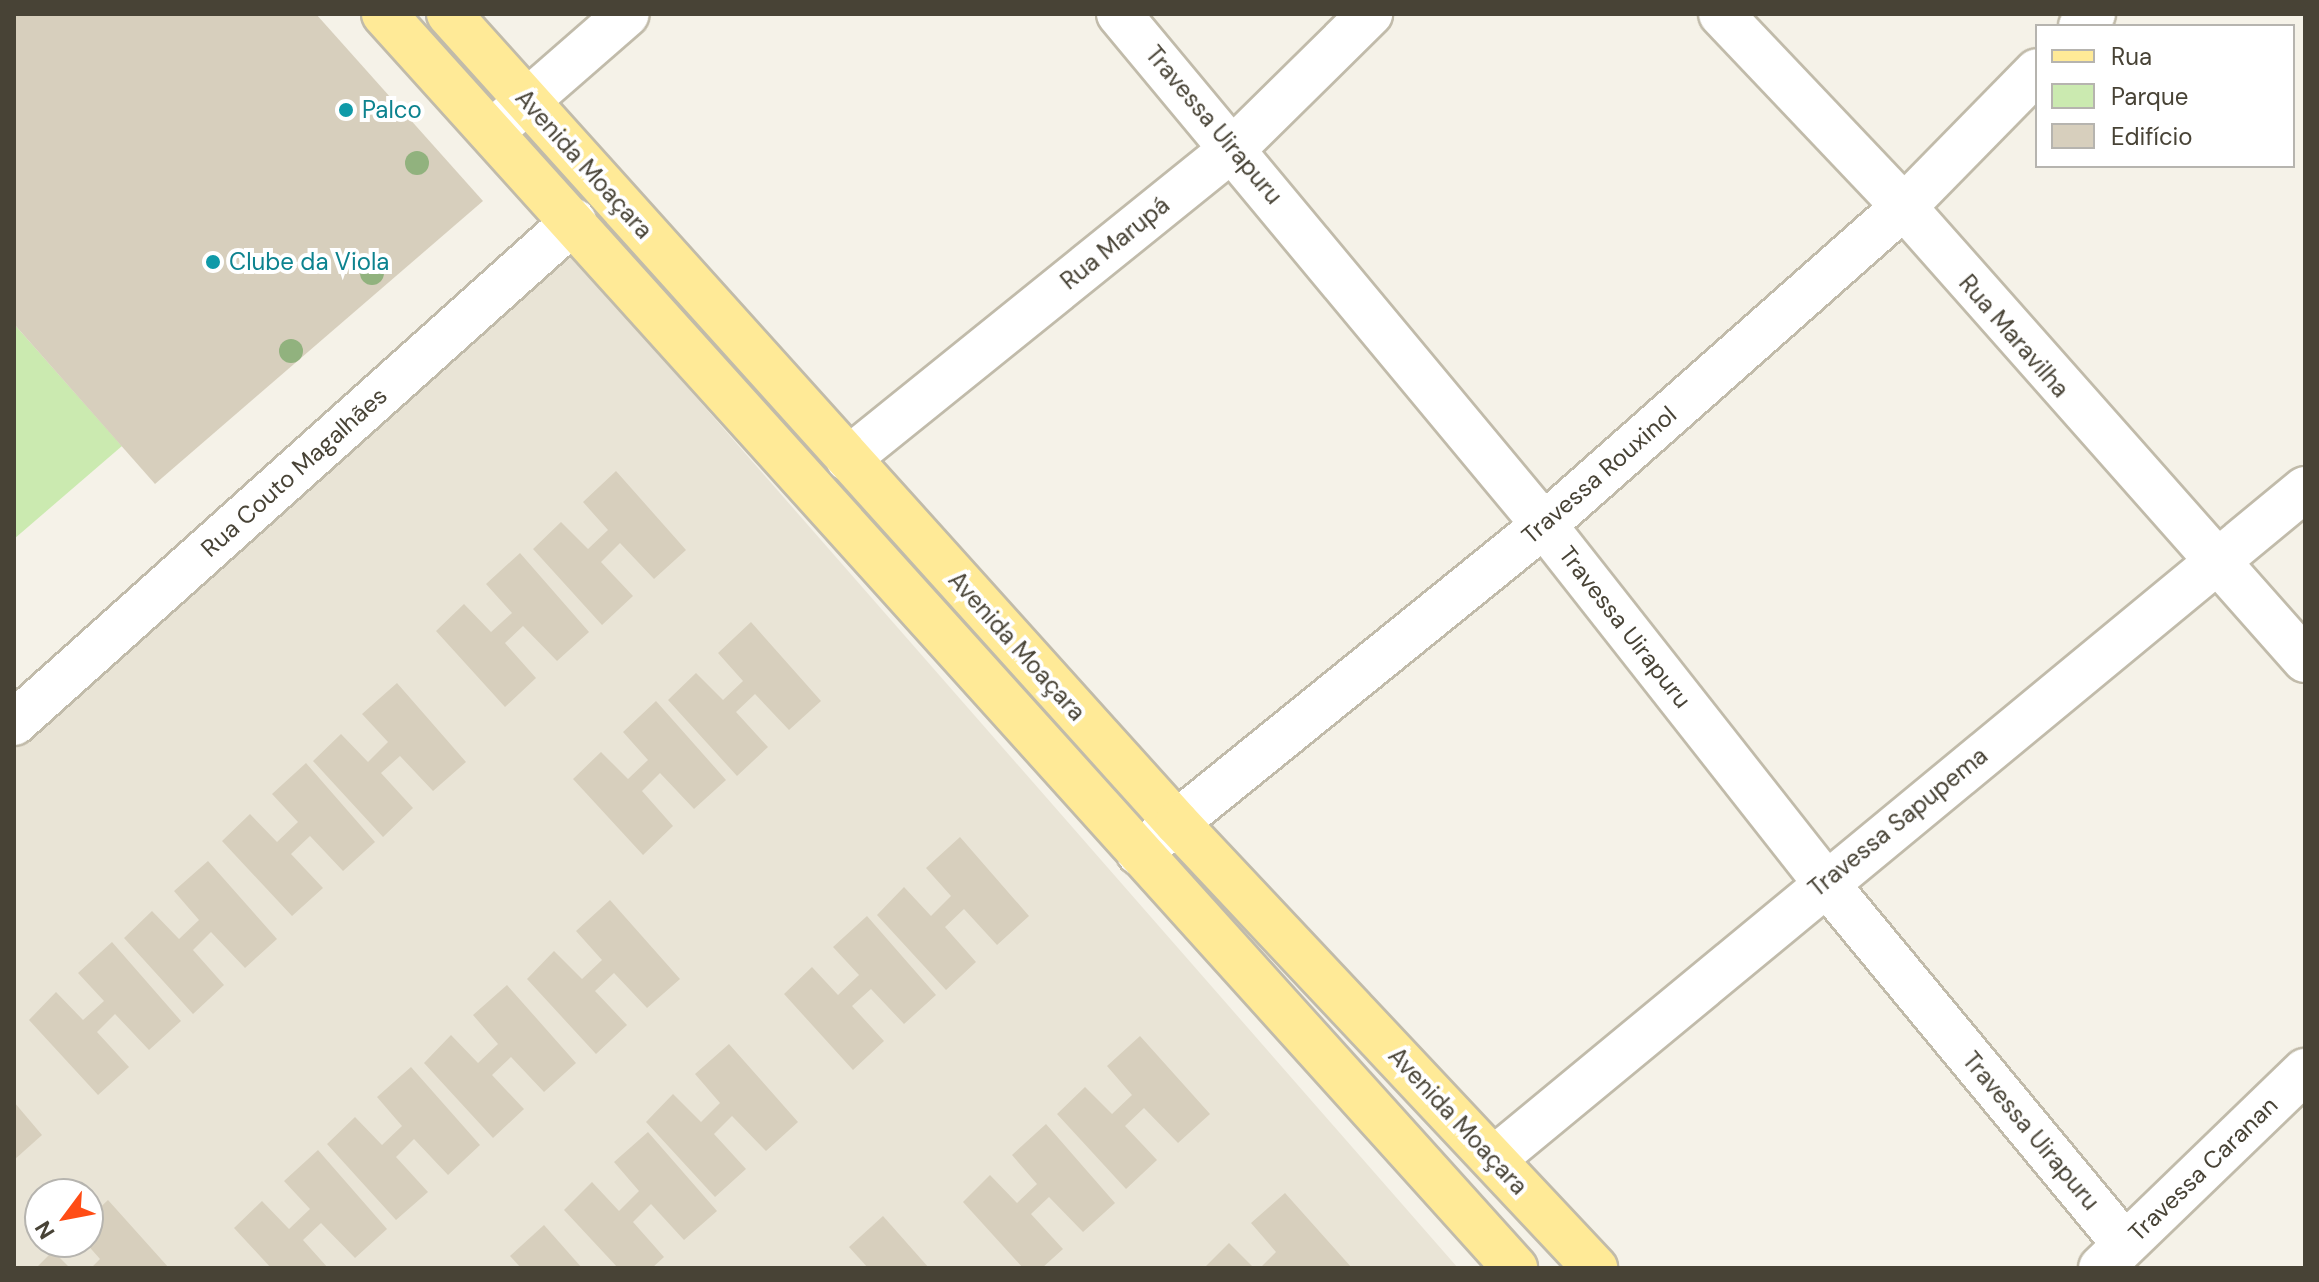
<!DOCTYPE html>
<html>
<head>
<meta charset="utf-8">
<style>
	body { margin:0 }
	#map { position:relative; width:2319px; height:1282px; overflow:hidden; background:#f5f2e8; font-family:"DM Sans",sans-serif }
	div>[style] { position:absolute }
	.residential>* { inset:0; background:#e9e4d6 }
	.green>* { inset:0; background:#cbeab0 }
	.building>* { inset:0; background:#d7cfbd }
	.roads { filter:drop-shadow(2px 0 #c1bbaa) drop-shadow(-2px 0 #c1bbaa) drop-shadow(0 2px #c1bbaa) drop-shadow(0 -2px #c1bbaa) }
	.minor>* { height:44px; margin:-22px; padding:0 22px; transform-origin:22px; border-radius:22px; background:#fff }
	.tertiary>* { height:44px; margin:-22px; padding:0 22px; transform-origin:22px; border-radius:22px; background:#fff }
	.primary>* { height:44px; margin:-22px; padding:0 22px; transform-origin:22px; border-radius:22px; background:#ffea97 }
	.trees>* { width:24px; height:24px; margin:-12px; border-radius:50%; background:#91b27e }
	.dots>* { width:22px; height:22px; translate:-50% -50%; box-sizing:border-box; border:4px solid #fff; border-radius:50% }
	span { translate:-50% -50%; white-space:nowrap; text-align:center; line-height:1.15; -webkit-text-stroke:8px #fff; paint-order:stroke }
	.culture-label { font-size:24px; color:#0d838f }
	.left { translate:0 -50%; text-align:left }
	.street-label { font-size:24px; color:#484336 }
	.frame { position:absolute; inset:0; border:16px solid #484336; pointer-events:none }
	.legend { position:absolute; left:2035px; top:24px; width:260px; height:144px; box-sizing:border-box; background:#fff; border:2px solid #b6b4af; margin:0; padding:10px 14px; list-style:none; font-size:24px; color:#484336 }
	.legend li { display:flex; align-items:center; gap:16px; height:40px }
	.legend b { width:40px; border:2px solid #b6b4af }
	.north { position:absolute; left:24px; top:1178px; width:80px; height:80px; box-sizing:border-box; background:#fff; border:2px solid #b6b4af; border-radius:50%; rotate:238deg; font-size:22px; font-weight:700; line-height:32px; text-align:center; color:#484336 }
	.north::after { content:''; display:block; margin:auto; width:28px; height:36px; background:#ff4c15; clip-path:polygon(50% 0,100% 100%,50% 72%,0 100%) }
</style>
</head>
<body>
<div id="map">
	<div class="residential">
		<i style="clip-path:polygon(evenodd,555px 236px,1458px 1268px,14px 1268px,14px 741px,555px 236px,40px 1194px,88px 1194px,88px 1242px,40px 1242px,40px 1194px)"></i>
	</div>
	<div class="green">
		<i style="clip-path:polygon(14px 324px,122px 446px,14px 539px)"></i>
	</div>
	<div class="building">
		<i style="clip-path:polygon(14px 14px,316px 14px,483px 201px,155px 484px,14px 324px)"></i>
		<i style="clip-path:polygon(616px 471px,686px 550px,654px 579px,620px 543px,601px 562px,633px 596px,602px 625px,533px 549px,561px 522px,588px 549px,608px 530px,583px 502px)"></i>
		<i style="clip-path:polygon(520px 553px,589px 632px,557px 661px,523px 626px,505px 643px,536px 678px,505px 707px,436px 631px,464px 604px,491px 632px,512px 613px,486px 584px)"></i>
		<i style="clip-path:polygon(751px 622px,821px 701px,789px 730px,755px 694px,736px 712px,768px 747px,737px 776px,668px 700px,696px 673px,723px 700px,743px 681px,718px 653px)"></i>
		<i style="clip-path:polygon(397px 683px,466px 762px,433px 791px,400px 756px,381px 773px,413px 808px,383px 837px,313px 761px,341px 734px,368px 762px,388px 742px,362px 714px)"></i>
		<i style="clip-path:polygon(656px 701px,726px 780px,694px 809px,660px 773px,642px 791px,673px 826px,643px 855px,573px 779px,601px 752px,628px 779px,648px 760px,623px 732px)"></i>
		<i style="clip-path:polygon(306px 763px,375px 842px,343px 871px,310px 836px,291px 854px,323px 888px,292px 916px,222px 841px,250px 814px,277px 842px,298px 822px,272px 794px)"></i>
		<i style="clip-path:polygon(960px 837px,1029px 916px,997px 945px,964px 909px,945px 927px,976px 962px,946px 990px,877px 915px,904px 887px,931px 916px,951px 896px,926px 868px)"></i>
		<i style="clip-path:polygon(208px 861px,277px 939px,245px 968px,211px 932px,193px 950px,224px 985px,193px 1014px,124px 938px,152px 911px,179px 939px,199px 920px,174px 891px)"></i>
		<i style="clip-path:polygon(610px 900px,680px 979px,647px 1008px,614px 973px,595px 991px,627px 1025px,596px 1054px,527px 979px,554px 951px,582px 979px,602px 960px,576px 931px)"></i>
		<i style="clip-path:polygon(867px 916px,936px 995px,904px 1024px,871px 989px,852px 1006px,884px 1041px,853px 1070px,784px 994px,812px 967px,838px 995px,859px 975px,833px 947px)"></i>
		<i style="clip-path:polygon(112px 942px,181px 1021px,149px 1050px,115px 1014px,97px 1032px,129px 1067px,98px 1095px,29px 1020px,56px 992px,83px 1020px,104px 1001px,78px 973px)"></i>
		<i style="clip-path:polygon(507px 985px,576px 1063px,544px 1092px,511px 1057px,492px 1075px,524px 1109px,493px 1138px,424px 1063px,451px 1035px,478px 1063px,498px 1044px,473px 1015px)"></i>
		<i style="clip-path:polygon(1140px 1036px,1210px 1114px,1178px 1143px,1144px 1108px,1125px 1126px,1157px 1160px,1126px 1189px,1057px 1114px,1085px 1087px,1112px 1114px,1132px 1095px,1107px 1066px)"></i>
		<i style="clip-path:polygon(729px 1044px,798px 1122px,766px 1151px,732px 1116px,714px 1134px,746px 1169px,715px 1197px,646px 1122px,673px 1094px,701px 1122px,720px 1103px,695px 1074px)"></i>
		<i style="clip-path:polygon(411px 1067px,480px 1145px,448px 1175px,414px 1139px,396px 1157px,428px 1192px,396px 1220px,327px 1144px,355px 1117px,382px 1145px,402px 1126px,377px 1097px)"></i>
		<i style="clip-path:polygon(14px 1102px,42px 1135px,14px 1160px)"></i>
		<i style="clip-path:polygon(1046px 1124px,1115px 1203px,1083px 1232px,1049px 1197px,1031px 1214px,1063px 1249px,1042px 1268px,1023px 1268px,963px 1202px,990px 1175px,1017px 1203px,1037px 1184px,1012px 1155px)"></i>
		<i style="clip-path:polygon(648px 1132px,717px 1211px,684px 1240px,651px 1204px,633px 1222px,664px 1257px,652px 1268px,618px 1268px,564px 1210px,592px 1182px,619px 1211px,639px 1191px,614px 1162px)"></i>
		<i style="clip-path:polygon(318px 1150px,387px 1229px,355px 1258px,321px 1223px,303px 1240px,328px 1268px,271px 1268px,234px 1228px,262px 1201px,289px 1229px,310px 1209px,284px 1181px)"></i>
		<i style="clip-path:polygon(1285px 1193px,1352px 1268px,1260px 1268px,1276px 1252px,1251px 1223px)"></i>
		<i style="clip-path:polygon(108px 1200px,169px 1268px,91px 1268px,100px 1259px,85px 1242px,88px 1219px)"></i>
		<i style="clip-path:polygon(883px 1216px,929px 1268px,868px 1268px,849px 1247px)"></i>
		<i style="clip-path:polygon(544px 1225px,582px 1268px,521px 1268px,510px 1256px)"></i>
		<i style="clip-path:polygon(1229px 1243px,1254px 1268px,1204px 1268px)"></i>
		<i style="clip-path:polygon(53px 1251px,70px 1268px,36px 1268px)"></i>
	</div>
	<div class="roads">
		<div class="minor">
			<i style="left:1119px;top:14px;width:665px;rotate:50.25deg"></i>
			<i style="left:1544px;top:525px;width:454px;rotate:51.8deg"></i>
			<i style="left:1825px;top:882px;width:470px;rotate:50.4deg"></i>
			<i style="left:1721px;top:14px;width:266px;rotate:46.5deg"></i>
			<i style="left:1904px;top:207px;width:605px;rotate:48.48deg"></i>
			<i style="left:494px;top:130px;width:176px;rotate:-41.1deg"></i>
			<i style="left:848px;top:459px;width:497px;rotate:-38.9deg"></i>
			<i style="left:1235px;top:147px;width:190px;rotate:-44.6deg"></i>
			<i style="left:14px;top:723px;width:752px;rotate:-41.87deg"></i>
			<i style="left:1494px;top:1159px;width:1052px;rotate:-39.56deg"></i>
			<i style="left:2101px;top:1268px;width:284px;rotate:-44deg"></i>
		</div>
		<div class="tertiary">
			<i style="left:2081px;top:26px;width:17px;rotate:-45deg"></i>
			<i style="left:1139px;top:853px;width:521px;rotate:-39deg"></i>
			<i style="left:1544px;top:525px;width:480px;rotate:-41.5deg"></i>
			<i style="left:1904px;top:207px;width:190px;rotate:-45.6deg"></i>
		</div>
		<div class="primary">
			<i style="left:384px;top:14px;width:1689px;rotate:47.95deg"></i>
			<i style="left:449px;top:14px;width:1088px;rotate:48.02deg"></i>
			<i style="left:1177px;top:823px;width:611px;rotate:46.79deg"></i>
		</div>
	</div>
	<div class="trees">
		<i style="left:417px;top:163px"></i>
		<i style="left:372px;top:273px"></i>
		<i style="left:291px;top:351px"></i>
	</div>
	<div class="dots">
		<i style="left:346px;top:110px;background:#0f9aa8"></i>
		<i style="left:213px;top:262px;background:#0f9aa8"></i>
	</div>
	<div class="culture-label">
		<span class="left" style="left:362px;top:110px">Palco</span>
		<span class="left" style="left:229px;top:262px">Clube da Viola</span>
	</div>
	<div class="street-label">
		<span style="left:1214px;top:125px;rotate:50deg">Travessa Uirapuru</span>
		<span style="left:584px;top:164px;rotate:48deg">Avenida Moaçara</span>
		<span style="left:1115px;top:243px;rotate:-39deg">Rua Marupá</span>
		<span style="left:2014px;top:336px;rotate:49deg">Rua Maravilha</span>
		<span style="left:294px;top:472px;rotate:-42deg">Rua Couto Magalhães</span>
		<span style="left:1599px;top:475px;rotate:-41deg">Travessa Rouxinol</span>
		<span style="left:1625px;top:627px;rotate:52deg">Travessa Uirapuru</span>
		<span style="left:1017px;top:646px;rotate:48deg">Avenida Moaçara</span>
		<span style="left:1898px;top:822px;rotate:-39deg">Travessa Sapupema</span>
		<span style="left:1458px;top:1121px;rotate:47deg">Avenida Moaçara</span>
		<span style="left:2031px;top:1131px;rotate:50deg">Travessa Uirapuru</span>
		<span style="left:2203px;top:1169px;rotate:-44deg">Travessa Caranan</span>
	</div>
	<div class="frame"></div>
	<ul class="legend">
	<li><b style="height:10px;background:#ffea97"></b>Rua</li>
	<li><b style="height:22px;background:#cbeab0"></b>Parque</li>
	<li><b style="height:22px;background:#d7cfbd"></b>Edifício</li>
	</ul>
	<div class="north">N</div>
</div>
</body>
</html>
